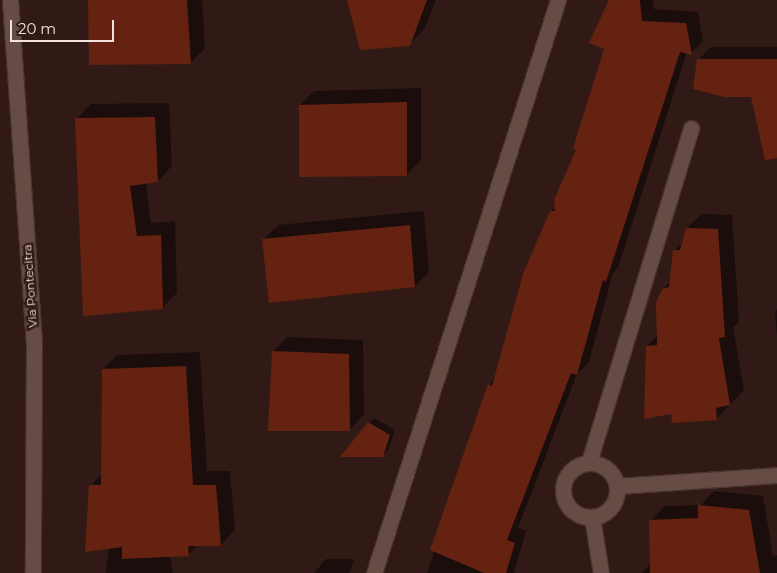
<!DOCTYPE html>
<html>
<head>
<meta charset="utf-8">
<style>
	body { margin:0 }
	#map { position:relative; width:777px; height:573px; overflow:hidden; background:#311a15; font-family:Montserrat,sans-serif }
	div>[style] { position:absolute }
	.shadow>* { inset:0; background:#0007 }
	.building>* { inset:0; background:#652211 }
	.roads { filter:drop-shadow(1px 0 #483632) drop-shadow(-1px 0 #483632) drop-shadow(0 1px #483632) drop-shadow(0 -1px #483632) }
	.street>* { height:15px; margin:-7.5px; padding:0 7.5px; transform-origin:7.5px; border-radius:7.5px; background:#674c45 }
	.street>.ring { margin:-7.5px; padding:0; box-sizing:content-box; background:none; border:15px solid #674c45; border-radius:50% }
	span { translate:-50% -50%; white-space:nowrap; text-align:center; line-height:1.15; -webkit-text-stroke:5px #311a15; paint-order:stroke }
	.street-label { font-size:12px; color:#f3e2de }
	.scale { position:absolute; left:10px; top:20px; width:104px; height:22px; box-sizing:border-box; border:2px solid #f3e2de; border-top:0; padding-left:6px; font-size:15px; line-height:18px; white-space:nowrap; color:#f3e2de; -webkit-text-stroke:4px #311a15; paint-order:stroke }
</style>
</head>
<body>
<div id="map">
	<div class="shadow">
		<i style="clip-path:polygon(89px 0,202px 0,205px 48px,191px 63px)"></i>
		<i style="clip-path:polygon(349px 0,436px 0,424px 30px,409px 45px)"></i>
		<i style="clip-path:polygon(610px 0,653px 0,654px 9px,698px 12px,703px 41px,691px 53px,687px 52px,618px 268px,613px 273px,589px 362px,577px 374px,518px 528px,526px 531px,514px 573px,427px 573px,489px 385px,495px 378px,551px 212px,556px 207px,577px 149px,606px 48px)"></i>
		<i style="clip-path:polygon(711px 47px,777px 47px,777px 119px,752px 96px,698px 60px)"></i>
		<i style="clip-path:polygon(421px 88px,421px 160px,406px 175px,300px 105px,314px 91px)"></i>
		<i style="clip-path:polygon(169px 103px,172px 166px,158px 181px,146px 183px,151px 223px,175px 221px,177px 293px,162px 308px,77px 118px,91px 104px)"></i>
		<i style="clip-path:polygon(424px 211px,429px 272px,415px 286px,263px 240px,278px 225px)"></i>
		<i style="clip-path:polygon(702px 214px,732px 215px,739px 322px,733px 327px,744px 390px,717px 418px,673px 422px,647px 346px,658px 335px,663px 289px,671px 282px,674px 251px,683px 243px,687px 228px)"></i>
		<i style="clip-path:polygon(777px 309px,777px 338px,775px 311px)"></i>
		<i style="clip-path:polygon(287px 337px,363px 340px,364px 415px,349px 430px,273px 352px)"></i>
		<i style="clip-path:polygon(200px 352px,207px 471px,230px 471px,235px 530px,221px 545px,198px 545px,188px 555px,170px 555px,173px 573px,106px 573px,109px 548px,90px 486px,102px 474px,103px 369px,117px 355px)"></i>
		<i style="clip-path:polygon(374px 418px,395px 430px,388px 450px,382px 456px,369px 423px)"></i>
		<i style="clip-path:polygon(714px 491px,763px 496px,773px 556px,777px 555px,777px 573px,642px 573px,651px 563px,650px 521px,665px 506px,701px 505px)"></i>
		<i style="clip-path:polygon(326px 559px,354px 559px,349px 573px,314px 573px)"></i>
	</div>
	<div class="building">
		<i style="clip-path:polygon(88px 0,187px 0,191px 64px,89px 65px)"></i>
		<i style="clip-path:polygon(347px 0,427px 0,410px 46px,360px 50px)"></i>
		<i style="clip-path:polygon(609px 0,640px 0,642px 21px,686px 23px,692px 55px,680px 52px,606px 282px,603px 280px,577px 375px,571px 373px,507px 540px,515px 543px,506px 573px,484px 573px,430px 550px,488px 384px,492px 386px,523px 274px,550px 211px,555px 211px,554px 200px,576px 150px,573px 148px,604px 49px,589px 43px)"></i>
		<i style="clip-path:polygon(697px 59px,777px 59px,777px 158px,765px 160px,751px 97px,724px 97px,693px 89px)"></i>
		<i style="clip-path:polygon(407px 102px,407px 176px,299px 177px,299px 105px)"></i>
		<i style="clip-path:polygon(155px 117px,158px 182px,130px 186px,137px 236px,161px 235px,163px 309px,83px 316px,75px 118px)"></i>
		<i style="clip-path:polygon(410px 225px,415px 287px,269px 303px,262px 239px)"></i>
		<i style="clip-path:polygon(686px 228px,718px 229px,725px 337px,719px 338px,730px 405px,716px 408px,717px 420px,672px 423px,671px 414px,644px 419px,646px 346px,657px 345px,656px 303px,662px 289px,669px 287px,673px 250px,680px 250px)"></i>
		<i style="clip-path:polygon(272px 351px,349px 354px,350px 431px,268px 431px)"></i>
		<i style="clip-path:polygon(186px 366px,193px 485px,216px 485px,221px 546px,188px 546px,189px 556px,122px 559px,122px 547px,85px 552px,89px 485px,101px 485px,102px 369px)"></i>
		<i style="clip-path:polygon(368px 422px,390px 435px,383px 457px,340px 457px)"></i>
		<i style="clip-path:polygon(698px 505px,749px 510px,760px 573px,650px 573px,649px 520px,698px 518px)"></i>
	</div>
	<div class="roads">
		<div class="street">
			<i style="left:10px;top:0;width:345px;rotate:86deg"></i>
			<i style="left:34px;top:344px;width:229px;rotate:90.3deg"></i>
			<i style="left:589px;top:462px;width:349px;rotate:-73deg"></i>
			<i class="ring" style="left:563px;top:463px;width:39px;height:39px"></i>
			<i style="left:617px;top:486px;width:160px;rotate:-3.9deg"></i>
			<i style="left:592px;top:517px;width:57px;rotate:80.9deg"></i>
			<i style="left:374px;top:573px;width:602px;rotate:-72.2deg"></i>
		</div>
	</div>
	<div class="street-label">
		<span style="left:30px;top:286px;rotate:-94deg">Via Pontecitra</span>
	</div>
	<div class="scale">20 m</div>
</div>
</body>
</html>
